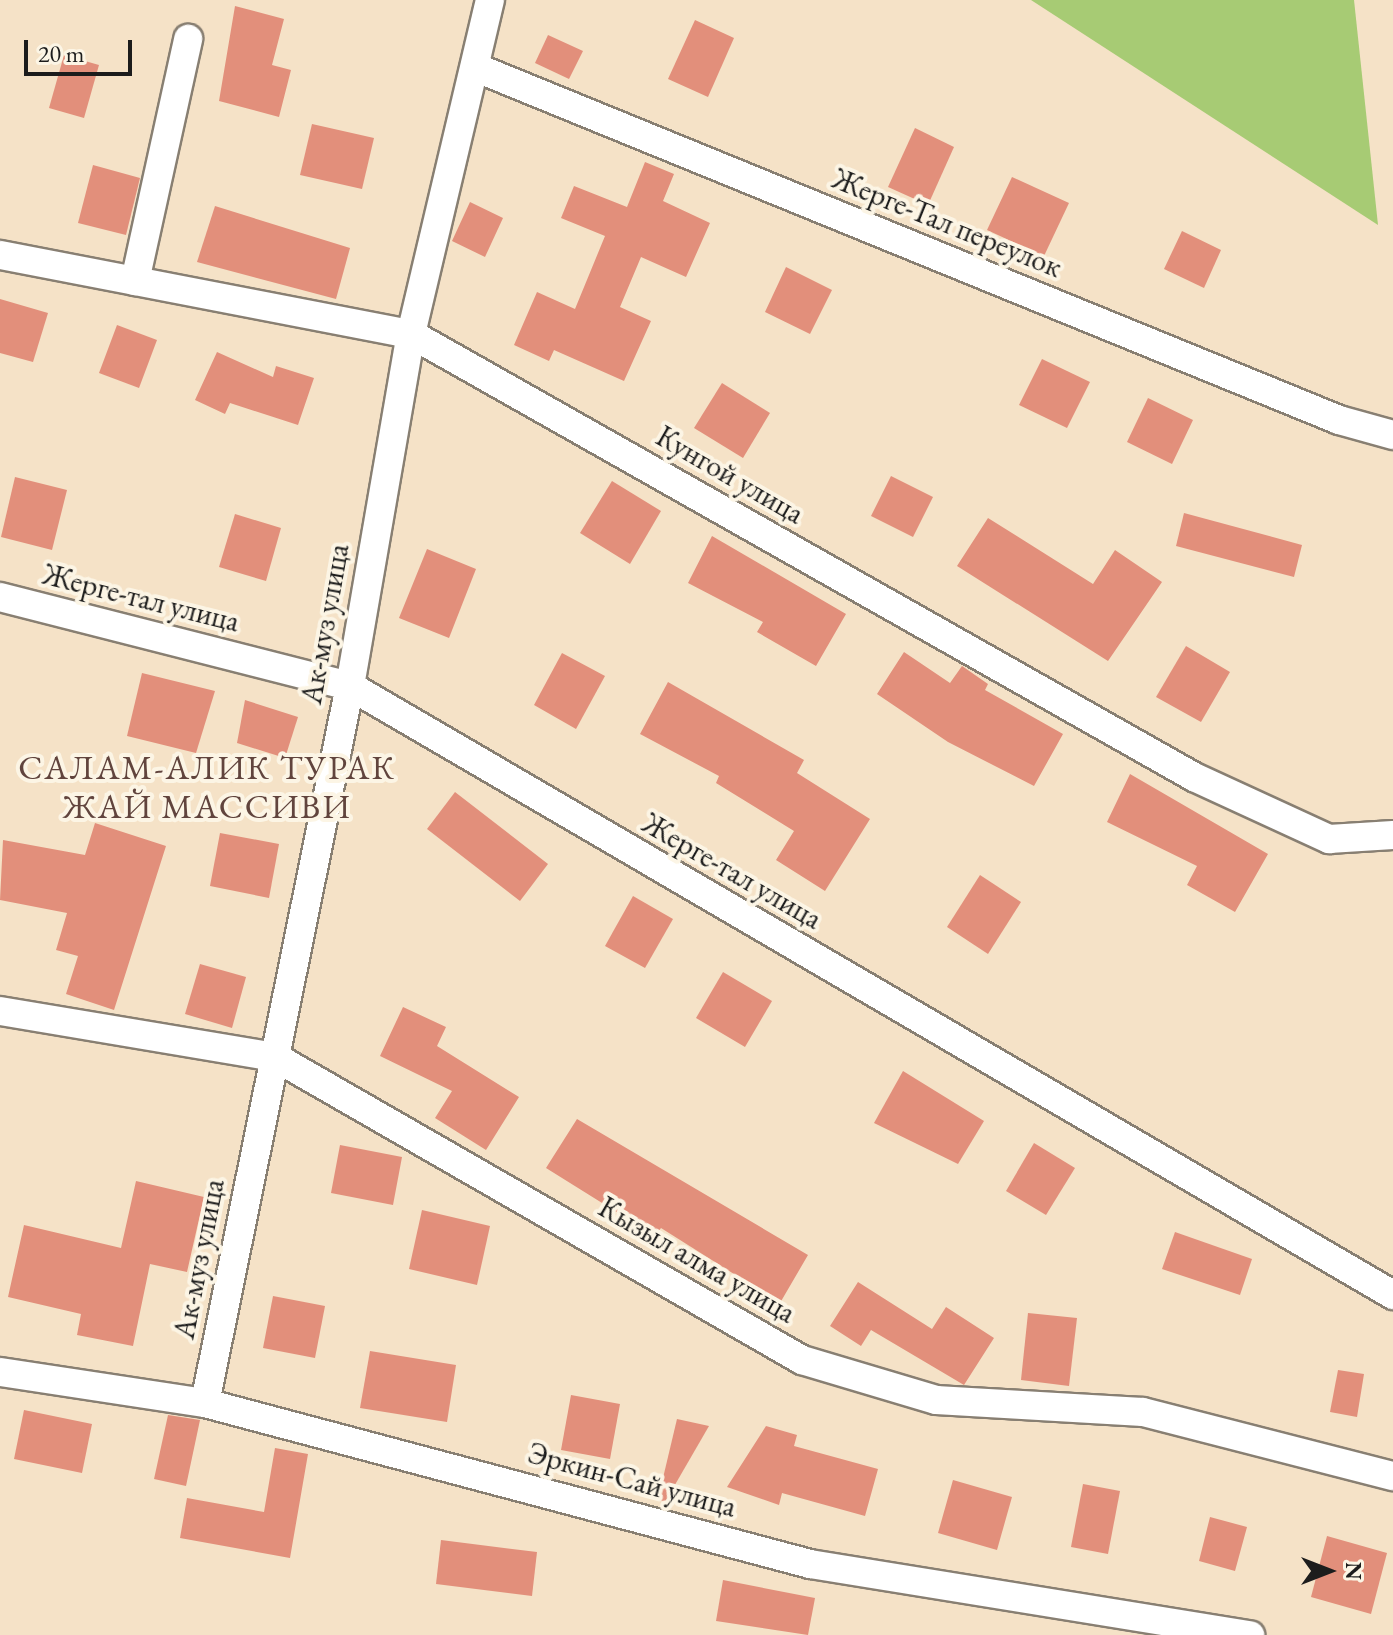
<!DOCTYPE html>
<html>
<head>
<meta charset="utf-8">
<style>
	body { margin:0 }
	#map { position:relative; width:1393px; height:1635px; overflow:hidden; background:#f5e2c7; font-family:"EB Garamond",serif }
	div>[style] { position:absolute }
	.green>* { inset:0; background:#a7cb74 }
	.building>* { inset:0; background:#e28f7b }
	.roads { filter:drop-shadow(2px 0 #887f72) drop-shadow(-2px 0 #887f72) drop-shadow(0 2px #887f72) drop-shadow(0 -2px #887f72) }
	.minor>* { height:28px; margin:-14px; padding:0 14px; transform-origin:14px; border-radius:14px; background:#fff }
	span { translate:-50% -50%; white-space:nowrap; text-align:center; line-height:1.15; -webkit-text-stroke:8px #fcf5e5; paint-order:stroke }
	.street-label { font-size:30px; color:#1c1c1c }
	.quarter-label { font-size:34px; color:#61443d; letter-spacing:2px }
	.north { position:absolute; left:1289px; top:1531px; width:80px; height:80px; -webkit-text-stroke:6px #fcf5e5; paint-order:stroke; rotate:90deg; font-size:22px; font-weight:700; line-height:32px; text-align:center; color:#1c1c1c }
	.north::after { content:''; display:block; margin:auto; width:28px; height:36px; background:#1c1c1c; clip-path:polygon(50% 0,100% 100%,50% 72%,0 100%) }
	.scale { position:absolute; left:24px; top:40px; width:108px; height:36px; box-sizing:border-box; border:4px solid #1c1c1c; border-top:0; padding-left:10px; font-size:24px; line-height:28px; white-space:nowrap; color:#1c1c1c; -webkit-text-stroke:6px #fcf5e5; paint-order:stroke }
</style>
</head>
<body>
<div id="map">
	<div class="green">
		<i style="clip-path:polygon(1031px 0,1354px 0,1378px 225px)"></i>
	</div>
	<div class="building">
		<i style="clip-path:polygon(235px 6px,284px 19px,272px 65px,291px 70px,279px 117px,219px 101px)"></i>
		<i style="clip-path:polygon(695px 20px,734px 38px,708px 97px,668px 79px)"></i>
		<i style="clip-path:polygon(548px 35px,583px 51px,569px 79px,535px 63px)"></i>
		<i style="clip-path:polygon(64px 55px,99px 65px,84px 118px,49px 108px)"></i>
		<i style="clip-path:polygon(312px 124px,374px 138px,362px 189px,300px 175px)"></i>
		<i style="clip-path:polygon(915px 128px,954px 147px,928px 205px,888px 187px)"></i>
		<i style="clip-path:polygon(645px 162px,674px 174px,663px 201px,710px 223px,686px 277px,641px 257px,620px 307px,651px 321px,624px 381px,554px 350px,549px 361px,514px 345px,537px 292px,575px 309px,605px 236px,561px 218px,574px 186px,627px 207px)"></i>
		<i style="clip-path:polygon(93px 165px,140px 178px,126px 235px,78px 223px)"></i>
		<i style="clip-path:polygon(1012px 177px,1069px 203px,1044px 256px,987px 230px)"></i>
		<i style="clip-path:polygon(470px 202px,503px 218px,485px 257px,452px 241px)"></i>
		<i style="clip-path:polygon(215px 206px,350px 248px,336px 299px,197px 262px)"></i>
		<i style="clip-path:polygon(1182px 231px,1221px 250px,1204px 288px,1164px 269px)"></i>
		<i style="clip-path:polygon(786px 267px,832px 290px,810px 334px,765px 312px)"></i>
		<i style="clip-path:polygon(0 299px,48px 313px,33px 362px,0 353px)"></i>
		<i style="clip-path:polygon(117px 325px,157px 340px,139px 388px,99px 373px)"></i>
		<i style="clip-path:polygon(217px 352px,273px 377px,276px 366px,314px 378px,298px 425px,230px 403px,225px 414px,195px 400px)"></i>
		<i style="clip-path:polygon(1042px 359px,1090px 382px,1067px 428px,1019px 405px)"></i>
		<i style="clip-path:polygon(722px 383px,770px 413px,743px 458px,694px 428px)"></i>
		<i style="clip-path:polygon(1148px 398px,1193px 420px,1172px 464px,1127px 442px)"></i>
		<i style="clip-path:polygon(891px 476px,933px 497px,913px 537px,871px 516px)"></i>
		<i style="clip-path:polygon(15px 477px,67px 490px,52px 550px,1px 537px)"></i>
		<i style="clip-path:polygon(612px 481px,661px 511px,630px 564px,580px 533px)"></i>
		<i style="clip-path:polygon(1184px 513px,1302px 545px,1294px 577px,1176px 546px)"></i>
		<i style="clip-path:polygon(235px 514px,281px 528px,266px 581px,219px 567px)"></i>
		<i style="clip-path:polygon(988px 518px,1093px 584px,1115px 550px,1162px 582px,1108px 661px,957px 566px)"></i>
		<i style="clip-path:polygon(712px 536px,846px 614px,816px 666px,757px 632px,763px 622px,688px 583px)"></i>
		<i style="clip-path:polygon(427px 549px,476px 569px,449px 638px,399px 618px)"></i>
		<i style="clip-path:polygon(1186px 646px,1230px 672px,1201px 722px,1156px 697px)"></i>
		<i style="clip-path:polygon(904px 652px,950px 683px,962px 666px,988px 684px,985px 690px,1063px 734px,1034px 786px,948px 742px,877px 694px)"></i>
		<i style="clip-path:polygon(562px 653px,605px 676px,576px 729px,534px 705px)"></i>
		<i style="clip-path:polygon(142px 673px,215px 691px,196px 753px,127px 736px)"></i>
		<i style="clip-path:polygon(668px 682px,804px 760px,797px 773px,870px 819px,825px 891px,776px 860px,794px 831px,716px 783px,719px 776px,640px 734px)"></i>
		<i style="clip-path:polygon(245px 700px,298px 717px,285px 758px,237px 743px)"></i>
		<i style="clip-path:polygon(1130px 774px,1268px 854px,1235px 912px,1187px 885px,1197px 866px,1107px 822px)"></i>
		<i style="clip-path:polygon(455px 792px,548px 864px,520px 901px,427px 829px)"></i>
		<i style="clip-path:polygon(95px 823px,166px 846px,114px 1010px,66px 994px,78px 956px,56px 950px,67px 913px,0 900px,3px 840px,85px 855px)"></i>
		<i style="clip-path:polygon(220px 833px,279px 844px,269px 898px,210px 886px)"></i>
		<i style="clip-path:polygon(980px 875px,1021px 902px,988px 954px,947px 927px)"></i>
		<i style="clip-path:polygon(633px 896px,673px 919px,645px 968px,605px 946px)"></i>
		<i style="clip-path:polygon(200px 964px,246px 977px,232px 1028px,185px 1014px)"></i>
		<i style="clip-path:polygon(723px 972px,772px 1001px,745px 1047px,696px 1018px)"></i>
		<i style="clip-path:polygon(403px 1007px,446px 1027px,437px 1046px,519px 1097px,486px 1150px,435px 1118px,452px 1091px,380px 1056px)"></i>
		<i style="clip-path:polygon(903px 1071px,984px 1121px,958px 1164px,874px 1123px)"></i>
		<i style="clip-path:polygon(577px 1119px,808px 1255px,780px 1303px,661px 1228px,655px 1236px,546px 1168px)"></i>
		<i style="clip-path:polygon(1034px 1143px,1075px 1168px,1046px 1215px,1006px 1191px)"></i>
		<i style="clip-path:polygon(340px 1145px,402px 1157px,393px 1205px,331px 1193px)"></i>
		<i style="clip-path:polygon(136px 1181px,204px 1197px,187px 1272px,150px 1264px,133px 1346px,77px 1335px,81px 1314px,8px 1297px,24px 1225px,121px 1248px)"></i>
		<i style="clip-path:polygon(422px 1210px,490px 1226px,477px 1285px,409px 1269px)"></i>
		<i style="clip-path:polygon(1175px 1232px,1252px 1259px,1240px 1295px,1162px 1269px)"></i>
		<i style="clip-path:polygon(858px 1282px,932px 1329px,946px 1307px,994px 1338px,964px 1385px,871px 1330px,861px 1346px,830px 1326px)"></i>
		<i style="clip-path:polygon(273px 1296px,325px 1306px,315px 1358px,263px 1348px)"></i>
		<i style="clip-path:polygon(1028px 1313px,1077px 1318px,1069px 1386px,1021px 1380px)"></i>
		<i style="clip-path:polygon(370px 1351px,456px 1365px,447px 1422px,360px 1408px)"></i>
		<i style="clip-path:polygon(1338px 1370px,1364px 1374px,1357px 1417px,1330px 1412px)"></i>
		<i style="clip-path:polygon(571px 1395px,620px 1404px,610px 1459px,561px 1450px)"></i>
		<i style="clip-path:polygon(24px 1410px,92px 1424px,82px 1473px,14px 1459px)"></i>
		<i style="clip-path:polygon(168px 1415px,200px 1420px,186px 1486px,154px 1479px)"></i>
		<i style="clip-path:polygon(677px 1419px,709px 1426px,665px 1502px,658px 1499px)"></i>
		<i style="clip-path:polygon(766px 1426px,797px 1435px,794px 1446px,878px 1469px,865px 1516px,782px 1493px,779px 1505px,727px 1487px)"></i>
		<i style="clip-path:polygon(275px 1448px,308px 1454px,290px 1558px,180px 1538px,187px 1498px,264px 1512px)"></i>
		<i style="clip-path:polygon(953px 1480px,1012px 1497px,997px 1550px,938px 1533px)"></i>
		<i style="clip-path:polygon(1083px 1484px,1120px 1491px,1108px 1554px,1071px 1547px)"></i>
		<i style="clip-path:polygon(1210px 1517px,1247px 1527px,1235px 1571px,1199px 1561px)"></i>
		<i style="clip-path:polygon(1327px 1536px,1387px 1553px,1371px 1614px,1311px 1597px)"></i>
		<i style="clip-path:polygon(441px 1540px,537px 1552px,532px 1596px,436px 1584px)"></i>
		<i style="clip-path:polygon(723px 1580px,815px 1598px,808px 1635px,716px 1621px)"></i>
	</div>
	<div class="roads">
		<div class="minor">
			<i style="left:477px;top:68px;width:931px;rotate:22.21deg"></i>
			<i style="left:1339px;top:420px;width:56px;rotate:15.5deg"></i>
			<i style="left:0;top:255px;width:419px;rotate:10.9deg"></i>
			<i style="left:411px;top:334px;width:900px;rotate:29.5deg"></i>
			<i style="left:1194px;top:777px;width:149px;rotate:24.7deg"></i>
			<i style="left:1329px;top:839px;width:64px;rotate:-3.6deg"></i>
			<i style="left:135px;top:281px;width:248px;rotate:-77.6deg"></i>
			<i style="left:0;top:597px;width:361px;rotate:14.3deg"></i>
			<i style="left:350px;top:686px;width:1208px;rotate:30.28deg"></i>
			<i style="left:0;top:1011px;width:279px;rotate:9.5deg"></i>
			<i style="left:275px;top:1057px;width:608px;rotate:29.9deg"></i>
			<i style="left:802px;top:1360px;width:140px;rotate:16.6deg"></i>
			<i style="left:936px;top:1400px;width:207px;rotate:3.3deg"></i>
			<i style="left:1143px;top:1412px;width:258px;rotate:14.4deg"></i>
			<i style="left:0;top:1372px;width:207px;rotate:8.6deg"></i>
			<i style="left:205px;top:1403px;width:626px;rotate:14.9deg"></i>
			<i style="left:810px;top:1564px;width:446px;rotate:9.2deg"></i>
			<i style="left:205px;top:1403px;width:732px;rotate:-78.57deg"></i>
			<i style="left:350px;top:686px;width:357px;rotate:-80.2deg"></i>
			<i style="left:411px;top:334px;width:343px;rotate:-76.7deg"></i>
		</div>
	</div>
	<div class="street-label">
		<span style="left:947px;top:223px;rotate:22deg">Жерге-Тал переулок</span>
		<span style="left:730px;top:475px;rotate:30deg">Кунгой улица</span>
		<span style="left:141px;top:598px;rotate:14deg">Жерге-тал улица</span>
		<span style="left:325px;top:624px;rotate:-80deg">Ак-муз улица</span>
		<span style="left:732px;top:871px;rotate:30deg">Жерге-тал улица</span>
		<span style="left:199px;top:1259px;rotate:-79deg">Ак-муз улица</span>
		<span style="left:697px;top:1260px;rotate:30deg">Кызыл алма улица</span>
		<span style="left:632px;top:1480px;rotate:15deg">Эркин-Сай улица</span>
	</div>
	<div class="quarter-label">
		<span style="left:207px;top:787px">САЛАМ-АЛИК ТУРАК<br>ЖАЙ МАССИВИ</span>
	</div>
	<div class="north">N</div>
	<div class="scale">20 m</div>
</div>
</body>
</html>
